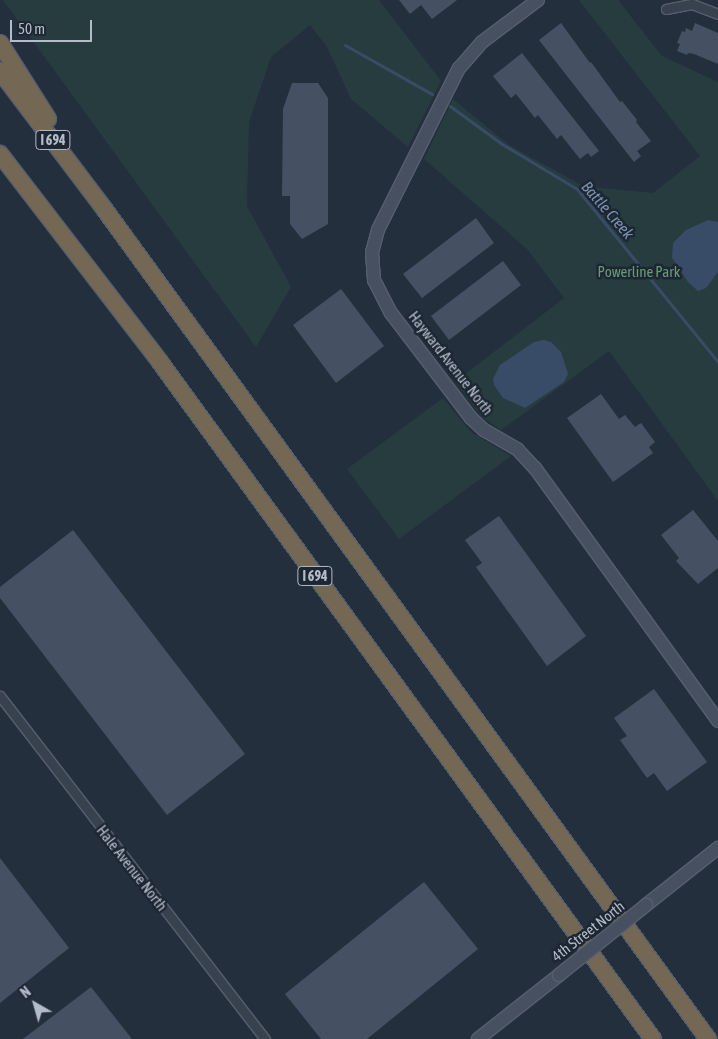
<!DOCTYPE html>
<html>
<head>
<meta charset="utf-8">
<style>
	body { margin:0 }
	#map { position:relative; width:718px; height:1039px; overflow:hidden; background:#242f3e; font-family:"Asap Condensed",sans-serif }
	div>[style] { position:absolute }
	.green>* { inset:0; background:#263c3f }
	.water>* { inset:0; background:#394c67 }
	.stream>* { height:3px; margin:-1.5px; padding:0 1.5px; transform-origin:1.5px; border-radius:1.5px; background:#394c67 }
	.building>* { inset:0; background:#455162 }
	.roads { filter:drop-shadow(1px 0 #565f6c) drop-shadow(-1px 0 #565f6c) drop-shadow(0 1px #565f6c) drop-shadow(0 -1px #565f6c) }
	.street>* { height:9px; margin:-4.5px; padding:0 4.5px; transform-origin:4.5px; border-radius:4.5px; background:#38414e }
	.secondary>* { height:12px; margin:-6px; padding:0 6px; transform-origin:6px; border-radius:6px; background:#465061 }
	.highway>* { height:16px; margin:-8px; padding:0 8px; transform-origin:8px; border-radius:8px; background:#746855 }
	.bridges { filter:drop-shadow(1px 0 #565f6c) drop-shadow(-1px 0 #565f6c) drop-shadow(0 1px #565f6c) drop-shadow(0 -1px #565f6c) }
	.secondary-bridge>* { height:12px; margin:-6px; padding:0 6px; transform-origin:6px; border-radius:6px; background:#465061 }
	span { translate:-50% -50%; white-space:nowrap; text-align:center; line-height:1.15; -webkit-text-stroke:5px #1d2633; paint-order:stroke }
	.shield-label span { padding:1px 4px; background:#1d2633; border:1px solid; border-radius:4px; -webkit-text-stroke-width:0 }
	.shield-label { font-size:14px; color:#b4bcc9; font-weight:700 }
	.park-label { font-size:15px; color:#6b9a76 }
	.street-label { font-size:15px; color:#b4bcc9 }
	.water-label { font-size:16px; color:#7c92b1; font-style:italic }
	.north { position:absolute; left:10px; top:979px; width:50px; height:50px; -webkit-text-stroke:4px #1d2633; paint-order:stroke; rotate:322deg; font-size:14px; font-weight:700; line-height:20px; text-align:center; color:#b4bcc9 }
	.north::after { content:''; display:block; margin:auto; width:18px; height:22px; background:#b4bcc9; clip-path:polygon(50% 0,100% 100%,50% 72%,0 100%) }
	.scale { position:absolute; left:10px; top:20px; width:82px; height:22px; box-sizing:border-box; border:2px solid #b4bcc9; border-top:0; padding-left:6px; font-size:15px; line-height:18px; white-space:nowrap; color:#b4bcc9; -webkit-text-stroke:4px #1d2633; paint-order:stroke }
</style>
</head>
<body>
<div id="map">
	<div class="green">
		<i style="clip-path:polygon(3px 0,379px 0,441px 81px,408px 147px,351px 99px,327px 47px,310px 25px,271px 57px,249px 122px,247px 206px,291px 287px,256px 347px)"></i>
		<i style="clip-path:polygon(579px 0,618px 0,662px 56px,718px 82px,718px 501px,609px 351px,501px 430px,482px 417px,455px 382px,564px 298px,527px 249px,424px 159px,453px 99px,509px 145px,583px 186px,653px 193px,700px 156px)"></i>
		<i style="clip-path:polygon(443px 398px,471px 432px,511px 456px,399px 539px,347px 469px)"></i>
	</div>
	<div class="water">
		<i style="clip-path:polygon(708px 220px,718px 222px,718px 272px,706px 288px,698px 291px,688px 282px,672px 258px,673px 243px,686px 230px)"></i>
		<i style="clip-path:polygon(544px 340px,551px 342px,561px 352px,568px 374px,564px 382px,525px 408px,503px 398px,494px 385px,493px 379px,500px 365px,534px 342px)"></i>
	</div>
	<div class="stream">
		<i style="left:345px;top:45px;width:100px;rotate:29.4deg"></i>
		<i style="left:450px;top:106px;width:64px;rotate:36.2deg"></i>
		<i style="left:502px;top:144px;width:87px;rotate:31deg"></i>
		<i style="left:577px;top:189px;width:223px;rotate:50.8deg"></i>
	</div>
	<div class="building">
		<i style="clip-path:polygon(399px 0,457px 0,432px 19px,421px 5px,410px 14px)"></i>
		<i style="clip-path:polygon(561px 23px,590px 63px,591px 62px,620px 102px,622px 101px,637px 120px,636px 122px,651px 141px,637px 151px,641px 156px,634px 162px,539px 40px)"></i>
		<i style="clip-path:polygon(695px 23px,718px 33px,718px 64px,694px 54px,688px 53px,687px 55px,677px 51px,680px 44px,677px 43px,682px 31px,685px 32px,686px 28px,692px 31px)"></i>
		<i style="clip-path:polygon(522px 53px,599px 151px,591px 157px,588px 153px,580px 159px,561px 135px,557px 139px,538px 115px,535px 118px,516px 94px,511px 98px,493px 76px)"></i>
		<i style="clip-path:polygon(292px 83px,318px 83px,328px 98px,328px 224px,302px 239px,290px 224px,290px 196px,282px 196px,283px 109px)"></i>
		<i style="clip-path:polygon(476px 218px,494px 243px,422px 298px,403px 274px)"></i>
		<i style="clip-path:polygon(503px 261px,521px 285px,449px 340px,431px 316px)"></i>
		<i style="clip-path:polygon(341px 289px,384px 346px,336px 383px,293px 325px)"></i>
		<i style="clip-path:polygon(601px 394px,619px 419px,625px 415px,635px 427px,641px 423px,655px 442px,649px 447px,653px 453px,613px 482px,567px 418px)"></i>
		<i style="clip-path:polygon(693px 510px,718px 541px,718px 568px,698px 584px,676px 561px,679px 558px,661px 535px)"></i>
		<i style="clip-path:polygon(499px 516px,586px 636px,547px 666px,476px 567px,482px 563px,465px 540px)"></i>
		<i style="clip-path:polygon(73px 530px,245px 754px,167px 815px,0 598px,0 587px)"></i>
		<i style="clip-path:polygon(654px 689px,707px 762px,667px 791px,654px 773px,647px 778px,620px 740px,627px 736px,614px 718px)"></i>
		<i style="clip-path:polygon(0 858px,69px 948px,0 1003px)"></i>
		<i style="clip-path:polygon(424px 882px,478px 949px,367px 1039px,321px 1039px,285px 994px)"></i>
		<i style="clip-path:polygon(91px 987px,132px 1039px,23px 1039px)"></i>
	</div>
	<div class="roads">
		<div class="street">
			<i style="left:666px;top:9px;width:26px;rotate:-11deg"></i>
			<i style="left:692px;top:4px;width:28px;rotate:21deg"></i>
			<i style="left:0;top:696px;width:433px;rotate:52.3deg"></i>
		</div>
		<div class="secondary">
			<i style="left:538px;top:0;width:70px;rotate:143.1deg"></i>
			<i style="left:482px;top:42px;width:35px;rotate:131deg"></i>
			<i style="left:459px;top:68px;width:181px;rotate:116.6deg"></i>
			<i style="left:378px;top:230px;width:23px;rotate:105deg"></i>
			<i style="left:372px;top:252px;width:28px;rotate:86deg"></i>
			<i style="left:374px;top:280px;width:37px;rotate:63deg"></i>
			<i style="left:391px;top:313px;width:132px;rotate:52.7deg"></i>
			<i style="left:471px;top:418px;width:18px;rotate:43deg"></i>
			<i style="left:484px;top:430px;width:39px;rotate:30deg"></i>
			<i style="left:518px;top:450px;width:25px;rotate:47deg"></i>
			<i style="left:535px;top:468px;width:312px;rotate:54.1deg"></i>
			<i style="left:646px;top:905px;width:92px;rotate:-38.4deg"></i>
			<i style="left:478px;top:1039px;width:103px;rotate:-38.3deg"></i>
		</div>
		<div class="highway">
			<i style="left:0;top:43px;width:90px;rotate:57.7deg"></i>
			<i style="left:0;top:71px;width:174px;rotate:52.9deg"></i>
			<i style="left:105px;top:210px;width:1025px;rotate:53.97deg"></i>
			<i style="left:0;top:154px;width:262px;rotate:52.4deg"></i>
			<i style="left:160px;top:362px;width:837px;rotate:53.94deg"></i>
		</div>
	</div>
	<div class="bridges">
		<div class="secondary-bridge">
			<i style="left:559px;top:975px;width:112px;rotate:-38.8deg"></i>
		</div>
	</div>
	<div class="shield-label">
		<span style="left:53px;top:140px">I 694</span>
		<span style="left:315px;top:576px">I 694</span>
	</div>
	<div class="park-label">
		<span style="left:639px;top:272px">Powerline Park</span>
	</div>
	<div class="street-label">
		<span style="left:451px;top:363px;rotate:52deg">Hayward Avenue North</span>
		<span style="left:132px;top:868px;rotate:52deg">Hale Avenue North</span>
		<span style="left:588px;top:931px;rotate:-38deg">4th Street North</span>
	</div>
	<div class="water-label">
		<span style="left:608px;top:210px;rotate:49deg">Battle Creek</span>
	</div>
	<div class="north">N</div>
	<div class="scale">50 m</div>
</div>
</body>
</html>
